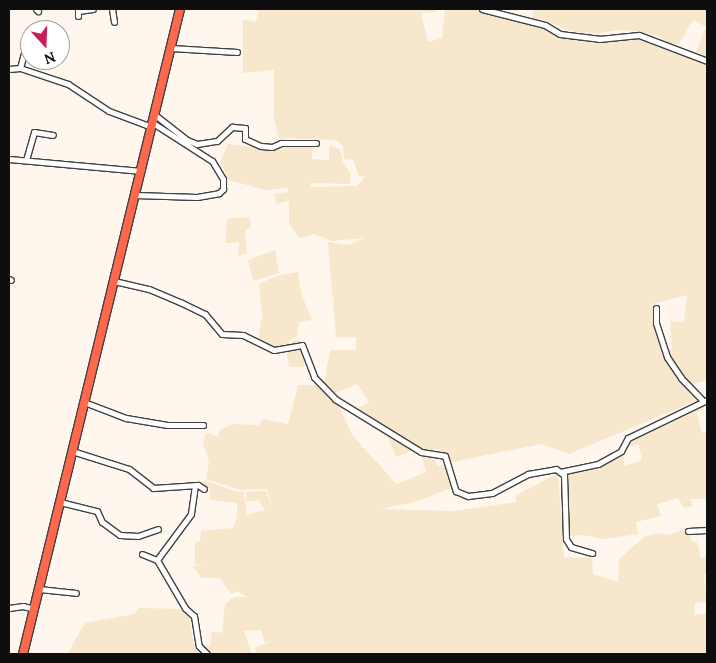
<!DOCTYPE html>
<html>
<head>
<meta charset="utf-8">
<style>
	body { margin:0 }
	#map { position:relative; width:716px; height:663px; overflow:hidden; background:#fff7ee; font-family:Lora,serif }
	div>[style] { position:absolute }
	.farmland>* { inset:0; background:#f7e7cc }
	.roads { filter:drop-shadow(1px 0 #414141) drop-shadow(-1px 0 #414141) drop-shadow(0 1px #414141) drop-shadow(0 -1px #414141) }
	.minor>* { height:5px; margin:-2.5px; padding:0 2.5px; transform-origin:2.5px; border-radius:2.5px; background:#fff }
	.highway>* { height:8px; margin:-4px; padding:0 4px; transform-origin:4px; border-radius:4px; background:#ff684c }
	span { translate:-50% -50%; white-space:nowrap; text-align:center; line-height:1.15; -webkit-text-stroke:5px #fff; paint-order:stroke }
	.frame { position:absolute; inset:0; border:10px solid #0e0e0e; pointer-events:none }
	.north { position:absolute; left:20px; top:20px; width:50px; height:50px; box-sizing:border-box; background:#fff; border:1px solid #9f9f9f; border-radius:50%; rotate:160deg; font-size:14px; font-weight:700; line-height:20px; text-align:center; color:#0e0e0e }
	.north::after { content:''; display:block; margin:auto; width:18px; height:22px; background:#c81b57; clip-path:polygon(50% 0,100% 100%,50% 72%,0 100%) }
</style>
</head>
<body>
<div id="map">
	<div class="farmland">
		<i style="clip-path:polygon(evenodd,259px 9px,438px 9px,437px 12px,421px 13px,428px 42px,442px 38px,445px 9px,473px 9px,496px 13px,559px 33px,593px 37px,597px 42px,600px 36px,622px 33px,707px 63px,707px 380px,693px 384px,703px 398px,569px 454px,541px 444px,448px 463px,439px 450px,418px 449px,396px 457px,386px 433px,354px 410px,369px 402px,357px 384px,333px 394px,324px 383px,330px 350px,356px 350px,356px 337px,336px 337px,328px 242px,348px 245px,365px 238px,332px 241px,314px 234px,299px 238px,289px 224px,289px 201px,276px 204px,274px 194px,288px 192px,288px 188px,265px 190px,229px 180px,220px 162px,228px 144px,267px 149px,276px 143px,312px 142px,312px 159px,329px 160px,329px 146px,333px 146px,340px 149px,343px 162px,351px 174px,350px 184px,311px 183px,311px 187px,357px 186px,365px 177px,359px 176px,353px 160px,344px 159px,343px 146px,336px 140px,278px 138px,274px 117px,274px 70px,243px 73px,243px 19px,256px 22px,259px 9px,687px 295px,684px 322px,670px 321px,672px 348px,664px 354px,652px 304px,687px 295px)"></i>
		<i style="clip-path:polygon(534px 9px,707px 9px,707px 58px,696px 52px,706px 27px,693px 20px,679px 44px,671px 44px,658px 36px,636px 31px,617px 30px,596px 34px,571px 31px,541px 19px,532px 20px)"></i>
		<i style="clip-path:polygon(250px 217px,251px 227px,245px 230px,247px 253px,238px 256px,239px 242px,225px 243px,227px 219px)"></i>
		<i style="clip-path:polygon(275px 250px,279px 273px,253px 281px,248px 260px)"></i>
		<i style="clip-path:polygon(298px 272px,301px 293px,312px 320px,299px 322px,297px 336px,285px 344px,299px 339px,305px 367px,289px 367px,285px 344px,277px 348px,258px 340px,262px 317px,259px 284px,276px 276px)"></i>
		<i style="clip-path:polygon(298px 385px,317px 385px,337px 402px,353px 436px,391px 478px,384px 483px,391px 479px,397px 484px,426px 472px,421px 454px,432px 455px,438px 467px,444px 464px,451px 488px,416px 502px,379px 509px,453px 511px,517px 502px,515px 496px,558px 473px,564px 557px,592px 558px,593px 574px,618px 582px,619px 559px,645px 536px,662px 533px,667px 535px,688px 529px,692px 541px,697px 542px,701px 559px,707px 556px,707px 574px,704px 575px,707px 602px,695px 603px,694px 615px,707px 613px,707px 654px,258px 654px,254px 648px,273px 641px,265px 643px,261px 630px,244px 631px,252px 654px,205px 654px,202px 646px,210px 646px,212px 631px,222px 633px,225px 604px,234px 597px,246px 597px,238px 591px,231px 594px,220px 578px,201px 578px,193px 566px,203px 565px,195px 564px,195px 542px,200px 541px,201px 531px,233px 528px,237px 517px,237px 503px,210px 500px,210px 489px,202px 488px,204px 480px,237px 492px,244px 491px,247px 515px,265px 510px,258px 500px,246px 502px,246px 492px,266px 491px,273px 509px,267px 489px,240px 490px,206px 479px,209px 462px,203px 443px,206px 433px,218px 436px,220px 430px,232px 424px,259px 425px,263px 419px,288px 424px)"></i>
		<i style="clip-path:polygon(evenodd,702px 399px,707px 406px,697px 413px,702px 433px,707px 431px,707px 499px,690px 499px,693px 506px,684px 508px,678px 498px,657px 504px,661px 516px,636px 522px,638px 534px,604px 539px,582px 535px,565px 537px,561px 524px,562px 472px,591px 464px,623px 447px,626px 438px,702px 399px,639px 445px,642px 460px,624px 466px,623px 447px,639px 445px)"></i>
		<i style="clip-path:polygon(139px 608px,181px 609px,189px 615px,194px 646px,199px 654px,67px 654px,85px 623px,134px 614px)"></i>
	</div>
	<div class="roads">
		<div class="minor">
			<i style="left:36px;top:9px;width:3px;rotate:45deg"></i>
			<i style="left:112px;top:9px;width:13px;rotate:81deg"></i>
			<i style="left:482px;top:9px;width:65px;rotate:14.3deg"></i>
			<i style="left:545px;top:25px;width:17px;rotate:31deg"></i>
			<i style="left:560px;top:34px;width:39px;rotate:7deg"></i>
			<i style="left:599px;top:39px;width:40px;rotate:-5.7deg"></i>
			<i style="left:639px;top:35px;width:73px;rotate:20.9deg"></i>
			<i style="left:78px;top:16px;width:5px;rotate:-90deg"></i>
			<i style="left:78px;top:11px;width:15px;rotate:-8deg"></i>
			<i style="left:171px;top:48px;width:66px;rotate:3.5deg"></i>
			<i style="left:20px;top:68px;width:27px;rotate:-75deg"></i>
			<i style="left:9px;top:69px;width:11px;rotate:-5deg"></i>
			<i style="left:20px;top:68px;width:51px;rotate:18.4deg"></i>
			<i style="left:68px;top:84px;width:49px;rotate:33.4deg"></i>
			<i style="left:109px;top:111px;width:46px;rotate:20.4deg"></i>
			<i style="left:155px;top:115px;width:41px;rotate:38deg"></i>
			<i style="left:187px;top:140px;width:11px;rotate:22deg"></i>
			<i style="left:197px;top:144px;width:20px;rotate:-9deg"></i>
			<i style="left:217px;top:141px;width:21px;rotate:-43deg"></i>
			<i style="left:232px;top:127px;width:13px;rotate:4deg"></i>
			<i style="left:245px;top:128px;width:11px;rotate:90deg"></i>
			<i style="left:245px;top:139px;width:17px;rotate:24deg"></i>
			<i style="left:261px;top:146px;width:11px;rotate:5deg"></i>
			<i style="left:272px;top:147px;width:10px;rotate:-24deg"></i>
			<i style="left:281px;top:143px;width:35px"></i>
			<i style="left:9px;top:159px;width:133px;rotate:5.2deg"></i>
			<i style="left:26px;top:160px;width:29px;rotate:-74deg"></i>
			<i style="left:34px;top:132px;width:19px;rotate:9deg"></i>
			<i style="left:135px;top:195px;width:62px;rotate:1.8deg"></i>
			<i style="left:197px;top:197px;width:22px;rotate:-10deg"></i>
			<i style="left:219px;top:193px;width:6px;rotate:-45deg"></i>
			<i style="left:223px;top:189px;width:10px;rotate:-90deg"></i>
			<i style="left:223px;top:179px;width:21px;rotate:-121deg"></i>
			<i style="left:212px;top:161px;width:70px;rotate:-147.2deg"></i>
			<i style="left:9px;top:279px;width:2px;rotate:27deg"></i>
			<i style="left:114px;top:281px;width:36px;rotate:13deg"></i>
			<i style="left:149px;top:289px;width:34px;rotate:23deg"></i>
			<i style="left:180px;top:302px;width:28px;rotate:26deg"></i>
			<i style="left:205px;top:314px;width:26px;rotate:50deg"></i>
			<i style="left:222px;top:334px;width:21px;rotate:3deg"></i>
			<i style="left:243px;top:335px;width:34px;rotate:26deg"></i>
			<i style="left:274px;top:350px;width:28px;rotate:-10deg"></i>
			<i style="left:302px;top:345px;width:34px;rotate:69deg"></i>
			<i style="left:314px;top:377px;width:30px;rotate:46deg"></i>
			<i style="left:335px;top:399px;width:101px;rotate:31.6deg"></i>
			<i style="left:421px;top:452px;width:24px;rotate:9deg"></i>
			<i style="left:445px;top:456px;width:37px;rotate:73deg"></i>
			<i style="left:456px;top:491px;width:13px;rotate:23deg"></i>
			<i style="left:468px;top:496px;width:24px;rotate:-7deg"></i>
			<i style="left:492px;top:493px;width:41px;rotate:-27.8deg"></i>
			<i style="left:528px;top:474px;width:28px;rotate:-10deg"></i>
			<i style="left:556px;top:469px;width:10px;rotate:37deg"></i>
			<i style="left:564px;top:475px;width:64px;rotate:88.2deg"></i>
			<i style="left:566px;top:539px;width:9px;rotate:58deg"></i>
			<i style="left:571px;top:547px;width:22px;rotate:16deg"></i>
			<i style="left:656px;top:308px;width:15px;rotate:90deg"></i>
			<i style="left:656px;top:323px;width:36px;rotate:72deg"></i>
			<i style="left:667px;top:357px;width:25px;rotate:56deg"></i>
			<i style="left:681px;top:378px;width:30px;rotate:46deg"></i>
			<i style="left:84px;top:402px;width:45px;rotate:20.9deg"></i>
			<i style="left:126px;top:418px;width:42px;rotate:9.7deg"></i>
			<i style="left:167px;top:425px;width:36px"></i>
			<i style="left:72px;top:451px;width:60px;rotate:17.5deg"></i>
			<i style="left:129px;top:469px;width:31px;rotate:38deg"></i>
			<i style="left:153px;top:488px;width:45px;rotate:-3.8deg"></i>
			<i style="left:198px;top:485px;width:7px;rotate:34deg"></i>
			<i style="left:560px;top:472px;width:39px;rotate:-12deg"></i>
			<i style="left:598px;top:464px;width:26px;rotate:-29deg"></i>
			<i style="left:621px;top:451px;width:15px;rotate:-62deg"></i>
			<i style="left:628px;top:438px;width:88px;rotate:-25.7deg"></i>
			<i style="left:195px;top:485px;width:29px;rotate:98deg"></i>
			<i style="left:191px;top:514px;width:57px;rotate:126.5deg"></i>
			<i style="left:157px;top:560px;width:56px;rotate:59.7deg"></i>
			<i style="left:185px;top:608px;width:12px;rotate:42deg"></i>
			<i style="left:194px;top:616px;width:30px;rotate:81deg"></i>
			<i style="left:199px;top:646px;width:11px;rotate:45deg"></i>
			<i style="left:60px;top:502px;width:38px;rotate:14deg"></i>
			<i style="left:97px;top:511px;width:12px;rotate:66deg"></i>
			<i style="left:102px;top:522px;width:22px;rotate:36deg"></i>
			<i style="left:120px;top:535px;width:18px;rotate:3deg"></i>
			<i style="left:138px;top:536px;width:21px;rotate:-19deg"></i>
			<i style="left:688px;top:531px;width:19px;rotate:-3deg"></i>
			<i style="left:142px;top:554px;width:16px;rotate:22deg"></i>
			<i style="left:39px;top:589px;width:37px;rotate:6deg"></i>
			<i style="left:9px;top:608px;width:14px;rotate:-8deg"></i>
			<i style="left:23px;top:606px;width:11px;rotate:15deg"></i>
		</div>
		<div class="highway">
			<i style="left:23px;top:654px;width:664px;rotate:-76.32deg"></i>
		</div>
	</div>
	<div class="frame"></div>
	<div class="north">N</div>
</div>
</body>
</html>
